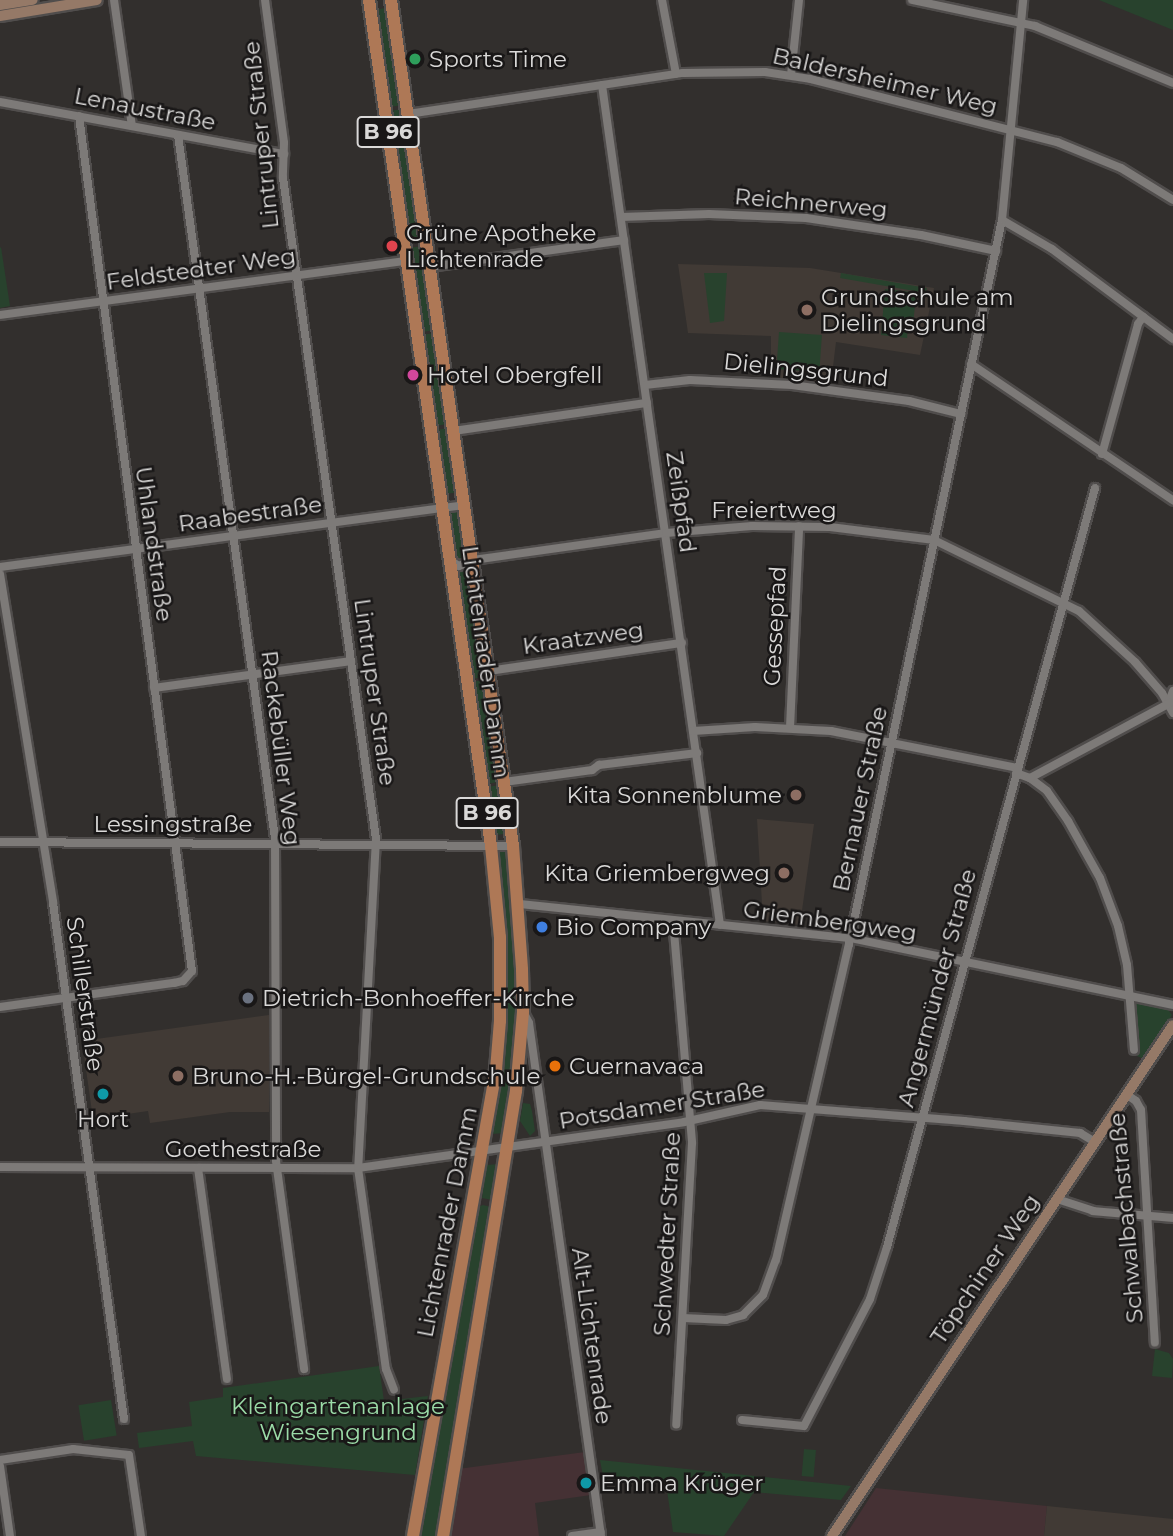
<!DOCTYPE html>
<html>
<head>
<meta charset="utf-8">
<style>
	body { margin:0 }
	#map { position:relative; width:1173px; height:1536px; overflow:hidden; background:#322f2d; font-family:Montserrat,sans-serif }
	div>[style] { position:absolute }
	.commercial>* { inset:0; background:#453134 }
	.built>* { inset:0; background:#413a35 }
	.green>* { inset:0; background:#28422d; transform-origin:0 0 }
	.roads { filter:drop-shadow(2px 0 #504d4c) drop-shadow(-2px 0 #504d4c) drop-shadow(0 2px #504d4c) drop-shadow(0 -2px #504d4c) }
	.street>* { height:8px; margin:-4px; padding:0 4px; transform-origin:4px; border-radius:4px; background:#7d7a78 }
	.secondary>* { height:10px; margin:-5px; padding:0 5px; transform-origin:5px; border-radius:5px; background:#957967 }
	.primary>* { height:12px; margin:-6px; padding:0 6px; transform-origin:6px; border-radius:6px; background:#ae7856 }
	.dots>* { width:19px; height:19px; translate:-50% -50%; box-sizing:border-box; border:4px solid #191717; border-radius:50% }
	span { translate:-50% -50%; white-space:nowrap; text-align:center; line-height:1.15; -webkit-text-stroke:5px #191717; paint-order:stroke }
	.shield-label span { padding:2px 5px; background:#191717; border:2px solid; border-radius:5px; -webkit-text-stroke-width:0 }
	.shield-label { font-size:21px; color:#dad9d8; font-weight:700 }
	.poi-label { font-size:23px; color:#dad9d8 }
	.left { translate:0 -50%; text-align:left }
	.right { translate:-100% -50%; text-align:right }
	.street-label { font-size:23px; color:#dad9d8 }
	.park-label { font-size:23px; color:#9bdba7 }
</style>
</head>
<body>
<div id="map">
	<div class="commercial">
		<i style="clip-path:polygon(585px 1452px,591px 1495px,535px 1503px,539px 1536px,446px 1536px,458px 1469px)"></i>
		<i style="clip-path:polygon(876px 1488px,1047px 1506px,1044px 1536px,845px 1536px)"></i>
	</div>
	<div class="built">
		<i style="clip-path:polygon(678px 264px,810px 268px,934px 288px,920px 355px,836px 342px,831px 383px,771px 377px,771px 336px,688px 333px)"></i>
		<i style="clip-path:polygon(757px 819px,814px 824px,800px 925px,763px 921px)"></i>
		<i style="clip-path:polygon(269px 1015px,269px 1112px,230px 1112px,150px 1123px,148px 1111px,93px 1119px,82px 1041px)"></i>
		<i style="clip-path:polygon(1047px 1506px,1173px 1519px,1173px 1536px,1044px 1536px)"></i>
	</div>
	<div class="green">
		<i style="clip-path:polygon(1099px 0,1173px 0,1173px 30px)"></i>
		<i style="clip-path:polygon(385px 8px,403px 105px,389px 107px,375px 10px)"></i>
		<i style="left:403px;top:109px;width:133px;height:13px;rotate:82deg"></i>
		<i style="left:423px;top:246px;width:85px;height:14px;rotate:82deg"></i>
		<i style="clip-path:polygon(1px 247px,10px 306px,0 308px,0 248px)"></i>
		<i style="clip-path:polygon(704px 273px,727px 273px,724px 321px,710px 323px)"></i>
		<i style="left:841px;top:273px;width:87px;height:5px;rotate:10deg"></i>
		<i style="clip-path:polygon(885px 289px,911px 292px,916px 295px,913px 325px,908px 325px,907px 338px,881px 335px)"></i>
		<i style="left:779px;top:332px;width:43px;height:37px;rotate:4deg"></i>
		<i style="left:435px;top:333px;width:92px;height:13px;rotate:82deg"></i>
		<i style="left:449px;top:428px;width:65px;height:14px;rotate:82deg"></i>
		<i style="clip-path:polygon(450px 512px,460px 512px,485px 677px,471px 679px,448px 514px)"></i>
		<i style="left:485px;top:680px;width:103px;height:13px;rotate:82deg"></i>
		<i style="left:500px;top:785px;width:49px;height:14px;rotate:82deg"></i>
		<i style="clip-path:polygon(507px 851px,517px 931px,517px 1042px,505px 1133px,491px 1134px,498px 1086px,496px 852px)"></i>
		<i style="clip-path:polygon(1135px 1000px,1166px 1007px,1172px 1015px,1144px 1059px,1137px 1056px)"></i>
		<i style="clip-path:polygon(523px 1103px,530px 1104px,532px 1111px,535px 1131px,530px 1136px,520px 1121px)"></i>
		<i style="clip-path:polygon(500px 1164px,492px 1200px,482px 1198px,486px 1165px)"></i>
		<i style="clip-path:polygon(483px 1205px,491px 1207px,438px 1536px,417px 1536px,451px 1336px,478px 1207px)"></i>
		<i style="clip-path:polygon(1155px 1349px,1169px 1353px,1173px 1359px,1172px 1378px,1152px 1376px)"></i>
		<i style="clip-path:polygon(379px 1366px,384px 1401px,428px 1396px,415px 1475px,196px 1456px,193px 1441px,139px 1448px,137px 1433px,192px 1426px,189px 1402px,223px 1397px,223px 1388px)"></i>
		<i style="left:111px;top:1400px;width:36px;height:33px;rotate:81deg"></i>
		<i style="left:804px;top:1449px;width:12px;height:27px;rotate:5deg"></i>
		<i style="clip-path:polygon(600px 1460px,851px 1486px,841px 1500px,754px 1492px,724px 1536px,673px 1532px,666px 1483px,603px 1476px)"></i>
	</div>
	<div class="roads">
		<div class="street">
			<i style="left:114px;top:0;width:127px;rotate:81.9deg"></i>
			<i style="left:265px;top:0;width:144px;rotate:82.4deg"></i>
			<i style="left:284px;top:143px;width:35px;rotate:92deg"></i>
			<i style="left:283px;top:178px;width:668px;rotate:81.99deg"></i>
			<i style="left:376px;top:839px;width:329px;rotate:93.1deg"></i>
			<i style="left:358px;top:1168px;width:203px;rotate:82.1deg"></i>
			<i style="left:386px;top:1369px;width:22px;rotate:69deg"></i>
			<i style="left:662px;top:0;width:75px;rotate:79.3deg"></i>
			<i style="left:912px;top:0;width:126px;rotate:11.9deg"></i>
			<i style="left:1035px;top:26px;width:149px;rotate:22.4deg"></i>
			<i style="left:791px;top:75px;width:75px;rotate:-83.9deg"></i>
			<i style="left:602px;top:85px;width:848px;rotate:82deg"></i>
			<i style="left:0;top:102px;width:289px;rotate:10.4deg"></i>
			<i style="left:408px;top:114px;width:278px;rotate:-8.5deg"></i>
			<i style="left:683px;top:73px;width:82px;rotate:-0.7deg"></i>
			<i style="left:765px;top:72px;width:47px;rotate:8.7deg"></i>
			<i style="left:811px;top:79px;width:254px;rotate:14.4deg"></i>
			<i style="left:1057px;top:142px;width:69px;rotate:22.1deg"></i>
			<i style="left:1121px;top:168px;width:61px;rotate:31.6deg"></i>
			<i style="left:178px;top:135px;width:711px;rotate:82.15deg"></i>
			<i style="left:275px;top:839px;width:322px;rotate:89.8deg"></i>
			<i style="left:276px;top:1161px;width:210px;rotate:82.3deg"></i>
			<i style="left:621px;top:217px;width:88px;rotate:-2deg"></i>
			<i style="left:709px;top:214px;width:97px;rotate:2.4deg"></i>
			<i style="left:806px;top:218px;width:116px;rotate:8.4deg"></i>
			<i style="left:921px;top:235px;width:77px;rotate:12deg"></i>
			<i style="left:1002px;top:220px;width:58px;rotate:30.1deg"></i>
			<i style="left:1052px;top:249px;width:151px;rotate:36.6deg"></i>
			<i style="left:430px;top:267px;width:196px;rotate:-7.9deg"></i>
			<i style="left:0;top:315px;width:411px;rotate:-7.6deg"></i>
			<i style="left:971px;top:364px;width:244px;rotate:34deg"></i>
			<i style="left:645px;top:385px;width:45px;rotate:-6.3deg"></i>
			<i style="left:690px;top:380px;width:102px;rotate:2.8deg"></i>
			<i style="left:792px;top:385px;width:118px;rotate:7.8deg"></i>
			<i style="left:909px;top:401px;width:54px;rotate:14deg"></i>
			<i style="left:454px;top:431px;width:195px;rotate:-8.3deg"></i>
			<i style="left:1102px;top:454px;width:135px;rotate:-74.5deg"></i>
			<i style="left:1138px;top:324px;width:9px;rotate:-54deg"></i>
			<i style="left:451px;top:561px;width:9px;rotate:32deg"></i>
			<i style="left:459px;top:566px;width:15px;rotate:-23deg"></i>
			<i style="left:473px;top:560px;width:195px;rotate:-8deg"></i>
			<i style="left:666px;top:533px;width:86px;rotate:-4.7deg"></i>
			<i style="left:752px;top:526px;width:78px;rotate:0.7deg"></i>
			<i style="left:830px;top:527px;width:105px;rotate:7.1deg"></i>
			<i style="left:934px;top:540px;width:161px;rotate:26.1deg"></i>
			<i style="left:1079px;top:611px;width:76px;rotate:42.3deg"></i>
			<i style="left:1135px;top:662px;width:41px;rotate:48.9deg"></i>
			<i style="left:1162px;top:693px;width:23px;rotate:61deg"></i>
			<i style="left:0;top:567px;width:468px;rotate:-7.6deg"></i>
			<i style="left:0;top:574px;width:333px;rotate:80.8deg"></i>
			<i style="left:53px;top:903px;width:521px;rotate:82.17deg"></i>
			<i style="left:489px;top:671px;width:195px;rotate:-8.3deg"></i>
			<i style="left:154px;top:688px;width:199px;rotate:-7.8deg"></i>
			<i style="left:1168px;top:704px;width:14px;rotate:-69deg"></i>
			<i style="left:790px;top:728px;width:202px;rotate:-87.4deg"></i>
			<i style="left:693px;top:731px;width:62px;rotate:-3.7deg"></i>
			<i style="left:755px;top:727px;width:76px;rotate:3deg"></i>
			<i style="left:831px;top:731px;width:191px;rotate:11.2deg"></i>
			<i style="left:1016px;top:773px;width:15px;rotate:20deg"></i>
			<i style="left:1030px;top:778px;width:21px;rotate:37deg"></i>
			<i style="left:1047px;top:791px;width:37px;rotate:55deg"></i>
			<i style="left:1068px;top:821px;width:65px;rotate:60.7deg"></i>
			<i style="left:1100px;top:878px;width:51px;rotate:69.4deg"></i>
			<i style="left:1118px;top:926px;width:40px;rotate:77deg"></i>
			<i style="left:1127px;top:965px;width:85px;rotate:85.3deg"></i>
			<i style="left:1030px;top:778px;width:159px;rotate:-28.2deg"></i>
			<i style="left:504px;top:782px;width:89px;rotate:-7.8deg"></i>
			<i style="left:592px;top:770px;width:9px;rotate:-36deg"></i>
			<i style="left:599px;top:765px;width:99px;rotate:-7deg"></i>
			<i style="left:0;top:842px;width:513px;rotate:0.45deg"></i>
			<i style="left:519px;top:904px;width:333px;rotate:5.9deg"></i>
			<i style="left:850px;top:938px;width:330px;rotate:11.7deg"></i>
			<i style="left:673px;top:920px;width:224px;rotate:85.1deg"></i>
			<i style="left:692px;top:1143px;width:282px;rotate:93.2deg"></i>
			<i style="left:0;top:1007px;width:176px;rotate:-7.9deg"></i>
			<i style="left:174px;top:983px;width:9px;rotate:-13deg"></i>
			<i style="left:183px;top:981px;width:13px;rotate:-48deg"></i>
			<i style="left:192px;top:971px;width:862px;rotate:-97.53deg"></i>
			<i style="left:524px;top:1013px;width:11px;rotate:63deg"></i>
			<i style="left:529px;top:1023px;width:518px;rotate:82.01deg"></i>
			<i style="left:1126px;top:1094px;width:12px;rotate:35deg"></i>
			<i style="left:1136px;top:1101px;width:10px;rotate:61deg"></i>
			<i style="left:1141px;top:1110px;width:233px;rotate:86.6deg"></i>
			<i style="left:0;top:1167px;width:358px;rotate:0.2deg"></i>
			<i style="left:358px;top:1168px;width:329px;rotate:-8deg"></i>
			<i style="left:684px;top:1122px;width:78px;rotate:-12.6deg"></i>
			<i style="left:760px;top:1105px;width:205px;rotate:4.5deg"></i>
			<i style="left:964px;top:1121px;width:117px;rotate:5.9deg"></i>
			<i style="left:1080px;top:1133px;width:17px;rotate:31deg"></i>
			<i style="left:198px;top:1168px;width:213px;rotate:82.2deg"></i>
			<i style="left:1057px;top:1199px;width:38px;rotate:18deg"></i>
			<i style="left:1093px;top:1211px;width:80px;rotate:5deg"></i>
			<i style="left:683px;top:1318px;width:43px;rotate:2.7deg"></i>
			<i style="left:726px;top:1320px;width:18px;rotate:-16deg"></i>
			<i style="left:743px;top:1315px;width:28px;rotate:-45deg"></i>
			<i style="left:763px;top:1295px;width:37px;rotate:-70deg"></i>
			<i style="left:776px;top:1260px;width:324px;rotate:-77deg"></i>
			<i style="left:849px;top:944px;width:740px;rotate:-78.07deg"></i>
			<i style="left:1002px;top:220px;width:221px;rotate:-84.5deg"></i>
			<i style="left:742px;top:1420px;width:62px;rotate:5.5deg"></i>
			<i style="left:804px;top:1426px;width:143px;rotate:-62.5deg"></i>
			<i style="left:870px;top:1299px;width:55px;rotate:-71.9deg"></i>
			<i style="left:887px;top:1247px;width:787px;rotate:-74.67deg"></i>
			<i style="left:0;top:1460px;width:74px;rotate:-8.6deg"></i>
			<i style="left:73px;top:1449px;width:56px;rotate:6.1deg"></i>
			<i style="left:129px;top:1455px;width:82px;rotate:81.6deg"></i>
			<i style="left:0;top:1466px;width:71px;rotate:81.9deg"></i>
			<i style="left:572px;top:1536px;width:29px;rotate:-8deg"></i>
		</div>
		<div class="secondary">
			<i style="left:0;top:5px;width:33px;rotate:-9deg"></i>
			<i style="left:0;top:16px;width:98px;rotate:-9.4deg"></i>
			<i style="left:832px;top:1536px;width:614px;rotate:-56.28deg"></i>
		</div>
		<div class="primary">
			<i style="left:369px;top:0;width:855px;rotate:81.79deg"></i>
			<i style="left:491px;top:846px;width:91px;rotate:84.4deg"></i>
			<i style="left:500px;top:937px;width:84px;rotate:90deg"></i>
			<i style="left:500px;top:1021px;width:49px;rotate:94.7deg"></i>
			<i style="left:496px;top:1070px;width:473px;rotate:100.1deg"></i>
			<i style="left:391px;top:0;width:855px;rotate:81.79deg"></i>
			<i style="left:513px;top:846px;width:124px;rotate:85.8deg"></i>
			<i style="left:522px;top:970px;width:42px;rotate:88.6deg"></i>
			<i style="left:523px;top:1012px;width:79px;rotate:95.1deg"></i>
			<i style="left:516px;top:1091px;width:451px;rotate:99.3deg"></i>
		</div>
	</div>
	<div class="dots">
		<i style="left:415px;top:59px;background:#2e9e5b"></i>
		<i style="left:392px;top:246px;background:#e0444e"></i>
		<i style="left:807px;top:310px;background:#8d6e63"></i>
		<i style="left:413px;top:375px;background:#d1479c"></i>
		<i style="left:796px;top:795px;background:#8d6e63"></i>
		<i style="left:784px;top:873px;background:#8d6e63"></i>
		<i style="left:542px;top:927px;background:#3f7fe0"></i>
		<i style="left:248px;top:998px;background:#6b7280"></i>
		<i style="left:555px;top:1066px;background:#e8710a"></i>
		<i style="left:178px;top:1076px;background:#8d6e63"></i>
		<i style="left:103px;top:1094px;background:#0f9aa8"></i>
		<i style="left:586px;top:1483px;background:#0f9aa8"></i>
	</div>
	<div class="shield-label">
		<span style="left:388px;top:132px">B 96</span>
		<span style="left:487px;top:813px">B 96</span>
	</div>
	<div class="poi-label">
		<span class="left" style="left:429px;top:59px">Sports Time</span>
		<span class="left" style="left:406px;top:246px">Grüne Apotheke<br>Lichtenrade</span>
		<span class="left" style="left:821px;top:310px">Grundschule am<br>Dielingsgrund</span>
		<span class="left" style="left:427px;top:375px">Hotel Obergfell</span>
		<span class="right" style="left:782px;top:795px">Kita Sonnenblume</span>
		<span class="right" style="left:770px;top:873px">Kita Griembergweg</span>
		<span class="left" style="left:556px;top:927px">Bio Company</span>
		<span class="left" style="left:262px;top:998px">Dietrich-Bonhoeffer-Kirche</span>
		<span class="left" style="left:569px;top:1066px">Cuernavaca</span>
		<span class="left" style="left:192px;top:1076px">Bruno-H.-Bürgel-Grundschule</span>
		<span style="left:103px;top:1119px">Hort</span>
		<span class="left" style="left:600px;top:1483px">Emma Krüger</span>
	</div>
	<div class="street-label">
		<span style="left:885px;top:81px;rotate:13deg">Baldersheimer Weg</span>
		<span style="left:145px;top:109px;rotate:11deg">Lenaustraße</span>
		<span style="left:261px;top:135px;rotate:-96deg">Lintruper Straße</span>
		<span style="left:811px;top:203px;rotate:5deg">Reichnerweg</span>
		<span style="left:201px;top:269px;rotate:-8deg">Feldstedter Weg</span>
		<span style="left:806px;top:370px;rotate:6deg">Dielingsgrund</span>
		<span style="left:681px;top:502px;rotate:82deg">Zeißpfad</span>
		<span style="left:774px;top:510px">Freiertweg</span>
		<span style="left:250px;top:514px;rotate:-8deg">Raabestraße</span>
		<span style="left:154px;top:544px;rotate:82deg">Uhlandstraße</span>
		<span style="left:775px;top:626px;rotate:-87deg">Gessepfad</span>
		<span style="left:583px;top:638px;rotate:-8deg">Kraatzweg</span>
		<span style="left:486px;top:662px;rotate:82deg">Lichtenrader Damm</span>
		<span style="left:375px;top:692px;rotate:82deg">Lintruper Straße</span>
		<span style="left:281px;top:748px;rotate:83deg">Rackebüller Weg</span>
		<span style="left:860px;top:799px;rotate:-78deg">Bernauer Straße</span>
		<span style="left:173px;top:824px">Lessingstraße</span>
		<span style="left:830px;top:921px;rotate:8deg">Griembergweg</span>
		<span style="left:937px;top:988px;rotate:-75deg">Angermünder Straße</span>
		<span style="left:85px;top:994px;rotate:82deg">Schillerstraße</span>
		<span style="left:662px;top:1105px;rotate:-9deg">Potsdamer Straße</span>
		<span style="left:243px;top:1149px">Goethestraße</span>
		<span style="left:1126px;top:1218px;rotate:-95deg">Schwalbachstraße</span>
		<span style="left:447px;top:1222px;rotate:-79deg">Lichtenrader Damm</span>
		<span style="left:667px;top:1234px;rotate:-87deg">Schwedter Straße</span>
		<span style="left:985px;top:1269px;rotate:-56deg">Töpchiner Weg</span>
		<span style="left:592px;top:1336px;rotate:82deg">Alt-Lichtenrade</span>
	</div>
	<div class="park-label">
		<span style="left:338px;top:1419px">Kleingartenanlage<br>Wiesengrund</span>
	</div>
</div>
</body>
</html>
